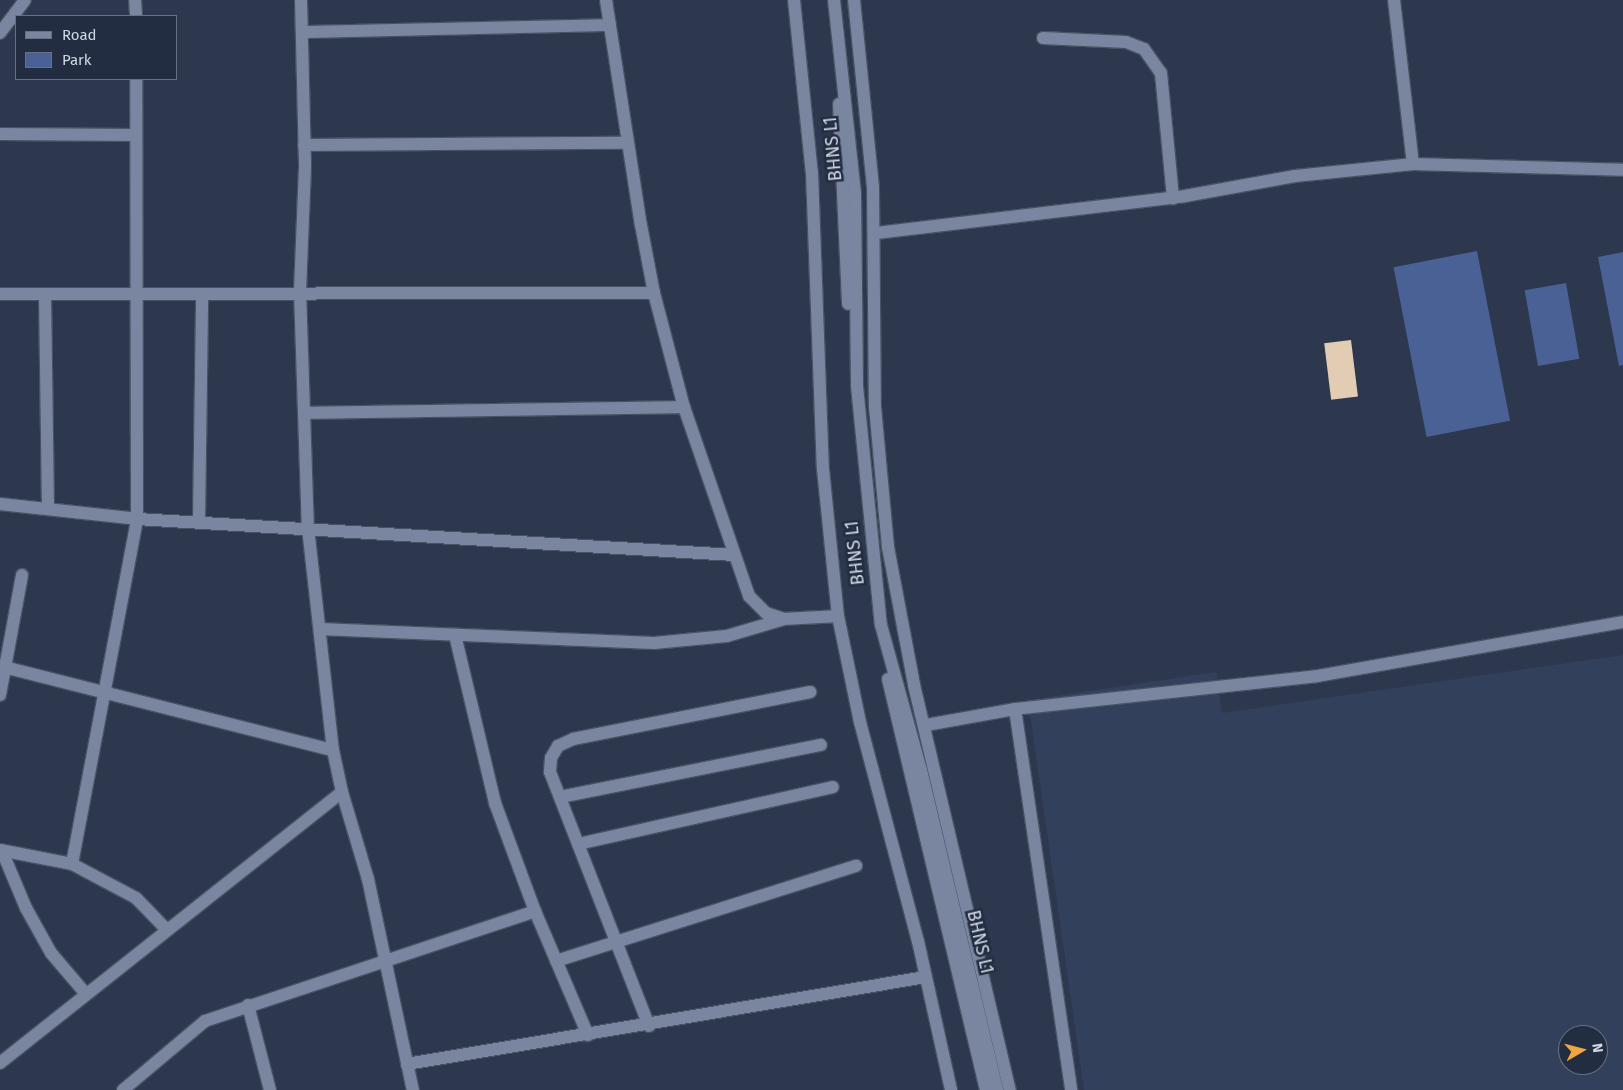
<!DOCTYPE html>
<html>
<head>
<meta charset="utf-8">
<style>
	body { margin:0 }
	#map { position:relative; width:1623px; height:1090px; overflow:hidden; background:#2d374d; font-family:"Fira Sans",sans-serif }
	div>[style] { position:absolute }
	.built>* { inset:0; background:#33405c }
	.green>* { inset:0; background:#496195; transform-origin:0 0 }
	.building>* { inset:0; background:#e2ccb4; transform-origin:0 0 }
	.roads { filter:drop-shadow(1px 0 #495264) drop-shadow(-1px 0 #495264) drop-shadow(0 1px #495264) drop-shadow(0 -1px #495264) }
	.minor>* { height:12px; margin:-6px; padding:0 6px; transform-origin:6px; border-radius:6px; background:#7a869f }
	span { translate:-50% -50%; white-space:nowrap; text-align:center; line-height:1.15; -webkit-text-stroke:5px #232d42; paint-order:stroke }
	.street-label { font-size:18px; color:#d0d7e5 }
	.legend { position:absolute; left:15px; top:15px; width:162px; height:65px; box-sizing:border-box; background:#232d42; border:1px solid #687183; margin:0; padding:6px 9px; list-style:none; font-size:15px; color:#d0d7e5 }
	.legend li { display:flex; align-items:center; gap:10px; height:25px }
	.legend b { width:25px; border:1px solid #687183 }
	.north { position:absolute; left:1558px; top:1025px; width:50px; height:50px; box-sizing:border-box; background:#232d42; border:1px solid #687183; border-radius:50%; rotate:82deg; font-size:14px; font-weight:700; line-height:20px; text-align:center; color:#d0d7e5 }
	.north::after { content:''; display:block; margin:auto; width:18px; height:22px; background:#f0a63f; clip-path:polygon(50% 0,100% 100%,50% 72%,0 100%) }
</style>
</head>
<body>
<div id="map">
	<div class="built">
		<i style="clip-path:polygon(evenodd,1623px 655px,1623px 1090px,1084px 1090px,1028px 700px,1216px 672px,1222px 713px,1623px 655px,1568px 1035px,1598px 1035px,1598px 1065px,1568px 1065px,1568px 1035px)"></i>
	</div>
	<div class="green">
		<i style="left:1477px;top:251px;width:173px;height:85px;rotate:79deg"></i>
		<i style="clip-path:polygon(1623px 252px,1623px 365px,1619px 366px,1598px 257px)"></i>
		<i style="left:1566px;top:283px;width:77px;height:42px;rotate:80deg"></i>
	</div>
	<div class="building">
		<i style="left:1351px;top:340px;width:57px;height:27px;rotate:83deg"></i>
	</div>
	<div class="roads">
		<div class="minor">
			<i style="left:135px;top:0;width:16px;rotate:86deg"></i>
			<i style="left:301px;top:0;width:167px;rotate:88.6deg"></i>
			<i style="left:305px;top:167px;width:124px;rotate:92.3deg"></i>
			<i style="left:300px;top:291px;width:237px;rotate:88.1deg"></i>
			<i style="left:308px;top:528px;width:223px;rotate:83.6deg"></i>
			<i style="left:333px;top:750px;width:43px;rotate:77.9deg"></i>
			<i style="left:342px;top:792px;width:91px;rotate:73.4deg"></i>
			<i style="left:368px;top:879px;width:216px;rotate:78deg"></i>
			<i style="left:606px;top:0;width:228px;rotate:81.2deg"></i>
			<i style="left:641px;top:225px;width:69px;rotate:79.2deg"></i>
			<i style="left:654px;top:293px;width:118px;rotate:75.3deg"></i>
			<i style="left:684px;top:407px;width:200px;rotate:71deg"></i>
			<i style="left:749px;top:596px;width:24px;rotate:45deg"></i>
			<i style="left:766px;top:613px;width:19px;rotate:18deg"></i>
			<i style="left:784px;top:619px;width:54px;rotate:-3.2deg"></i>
			<i style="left:794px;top:0;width:174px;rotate:84.1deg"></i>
			<i style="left:812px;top:173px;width:296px;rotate:87.9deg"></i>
			<i style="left:823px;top:469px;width:148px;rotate:84.2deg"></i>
			<i style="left:838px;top:616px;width:108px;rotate:78.3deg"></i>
			<i style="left:860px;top:722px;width:227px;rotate:75.2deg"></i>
			<i style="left:918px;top:941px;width:153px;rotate:77.5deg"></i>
			<i style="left:834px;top:0;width:194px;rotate:83.8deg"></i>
			<i style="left:855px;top:193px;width:193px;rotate:89.4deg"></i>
			<i style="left:857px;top:386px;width:240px;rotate:84.3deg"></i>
			<i style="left:881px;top:625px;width:150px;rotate:74.6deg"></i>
			<i style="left:921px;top:770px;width:329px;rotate:76.6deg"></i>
			<i style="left:854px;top:0;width:189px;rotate:84.2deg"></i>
			<i style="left:873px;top:188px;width:219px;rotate:89.5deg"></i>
			<i style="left:875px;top:407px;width:141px;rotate:84.7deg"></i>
			<i style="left:888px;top:547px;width:140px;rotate:79.3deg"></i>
			<i style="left:914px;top:685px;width:416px;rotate:76.7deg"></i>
			<i style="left:1394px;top:0;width:165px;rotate:83.4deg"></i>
			<i style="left:302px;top:32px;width:308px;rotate:-1.3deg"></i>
			<i style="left:0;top:33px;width:41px;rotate:-52.9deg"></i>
			<i style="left:1043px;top:38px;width:83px;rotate:2.8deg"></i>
			<i style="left:1126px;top:42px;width:19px;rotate:21deg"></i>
			<i style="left:1144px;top:49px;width:29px;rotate:55deg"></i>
			<i style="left:1161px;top:73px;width:126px;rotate:84.5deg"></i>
			<i style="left:839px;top:104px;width:200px;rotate:87.4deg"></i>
			<i style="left:0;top:134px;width:136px;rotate:0.4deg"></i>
			<i style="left:304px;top:145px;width:324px;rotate:-0.4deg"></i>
			<i style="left:876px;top:233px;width:311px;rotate:-6.8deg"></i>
			<i style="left:1185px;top:196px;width:112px;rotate:-10.3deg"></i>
			<i style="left:1295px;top:176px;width:119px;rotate:-5.8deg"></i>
			<i style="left:1413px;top:164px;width:210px;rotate:1.6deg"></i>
			<i style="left:0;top:294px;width:654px;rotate:-0.09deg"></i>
			<i style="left:45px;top:294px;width:215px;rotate:89.2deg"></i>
			<i style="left:304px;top:413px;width:380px;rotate:-0.9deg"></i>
			<i style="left:0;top:504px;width:138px;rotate:6.2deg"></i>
			<i style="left:137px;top:519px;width:598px;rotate:3.45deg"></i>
			<i style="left:199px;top:521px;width:226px;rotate:-89.2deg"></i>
			<i style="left:320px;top:629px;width:334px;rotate:2.4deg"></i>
			<i style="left:654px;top:643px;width:73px;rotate:-5.5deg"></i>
			<i style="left:727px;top:636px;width:59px;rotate:-16.6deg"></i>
			<i style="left:455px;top:635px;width:173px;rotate:76.6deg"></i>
			<i style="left:495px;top:803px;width:115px;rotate:69.7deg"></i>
			<i style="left:535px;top:911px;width:135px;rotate:66.9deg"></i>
			<i style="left:0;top:666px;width:343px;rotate:14.2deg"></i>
			<i style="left:888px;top:679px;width:423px;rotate:76.6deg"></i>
			<i style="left:0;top:695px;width:122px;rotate:-79.6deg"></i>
			<i style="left:1015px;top:709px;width:385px;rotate:81.6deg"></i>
			<i style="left:926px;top:725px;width:90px;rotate:-10.2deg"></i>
			<i style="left:1015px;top:709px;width:304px;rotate:-6.2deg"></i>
			<i style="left:1317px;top:676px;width:311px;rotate:-10deg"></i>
			<i style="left:560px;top:797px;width:266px;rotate:-11.3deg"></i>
			<i style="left:578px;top:844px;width:261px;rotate:-12.6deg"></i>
			<i style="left:0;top:850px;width:73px;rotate:11deg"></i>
			<i style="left:72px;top:864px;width:72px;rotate:28deg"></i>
			<i style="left:136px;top:898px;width:43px;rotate:45.9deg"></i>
			<i style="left:2px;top:851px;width:62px;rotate:67.2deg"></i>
			<i style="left:26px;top:908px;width:51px;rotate:60.9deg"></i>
			<i style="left:51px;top:953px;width:54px;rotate:49.5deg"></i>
			<i style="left:72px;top:864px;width:351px;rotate:-79.3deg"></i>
			<i style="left:137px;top:519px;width:440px;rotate:-90.1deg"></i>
			<i style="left:556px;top:961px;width:315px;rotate:-17.6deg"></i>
			<i style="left:248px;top:1005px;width:88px;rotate:75.5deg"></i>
			<i style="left:649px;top:1026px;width:273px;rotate:-111.3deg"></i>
			<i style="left:550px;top:772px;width:14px;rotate:-86deg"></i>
			<i style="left:551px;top:758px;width:14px;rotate:-60deg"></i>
			<i style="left:558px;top:746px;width:17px;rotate:-25deg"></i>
			<i style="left:573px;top:739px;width:242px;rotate:-11.2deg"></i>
			<i style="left:0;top:1063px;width:436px;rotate:-38.4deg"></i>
			<i style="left:407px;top:1064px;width:526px;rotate:-9.52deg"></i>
			<i style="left:123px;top:1090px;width:107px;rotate:-40.1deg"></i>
			<i style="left:205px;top:1021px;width:348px;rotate:-18.4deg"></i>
		</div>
	</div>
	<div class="street-label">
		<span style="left:833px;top:149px;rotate:-95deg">BHNS L1</span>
		<span style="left:855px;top:553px;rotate:-96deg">BHNS L1</span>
		<span style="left:980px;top:942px;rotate:77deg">BHNS L1</span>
	</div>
	<ul class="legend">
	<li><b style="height:6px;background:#7a869f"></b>Road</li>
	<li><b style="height:14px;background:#496195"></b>Park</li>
	</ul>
	<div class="north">N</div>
</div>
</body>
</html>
